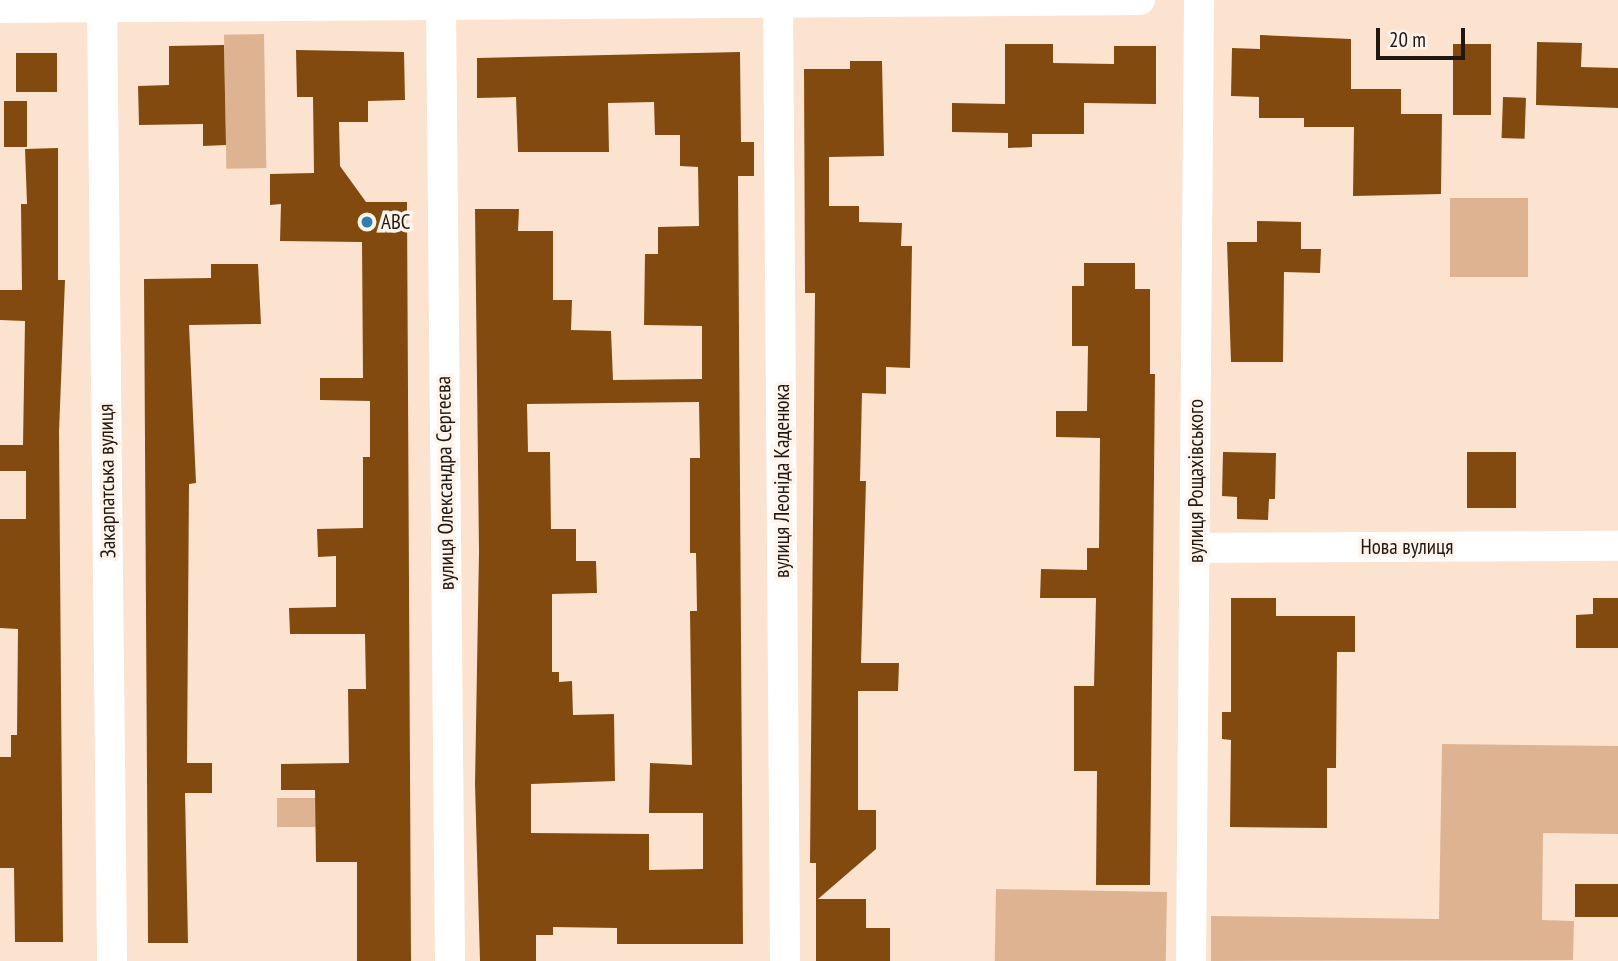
<!DOCTYPE html>
<html>
<head>
<meta charset="utf-8">
<style>
	body { margin:0 }
	#map { position:relative; width:1618px; height:961px; overflow:hidden; background:#fce3d0; font-family:"PT Sans Narrow",sans-serif }
	div>[style] { position:absolute }
	.green>* { inset:0; background:#deb391; transform-origin:0 0 }
	.building>* { inset:0; background:#834a0f; transform-origin:0 0 }
	.street>* { height:30px; margin:-15px; padding:0 15px; transform-origin:15px; border-radius:15px; background:#fff }
	.dots>* { width:19px; height:19px; translate:-50% -50%; box-sizing:border-box; border:4px solid #fef4ec; border-radius:50% }
	span { translate:-50% -50%; white-space:nowrap; text-align:center; line-height:1.15; -webkit-text-stroke:7px #fef4ec; paint-order:stroke }
	.poi-label { font-size:21px; color:#1f1710 }
	.left { translate:0 -50%; text-align:left }
	.street-label { font-size:21px; color:#1f1710 }
	.scale { position:absolute; left:1376px; top:28px; width:89px; height:32px; box-sizing:border-box; border:4px solid #1f1710; border-top:0; padding-left:9px; font-size:21px; line-height:24px; white-space:nowrap; color:#1f1710; -webkit-text-stroke:5px #fef4ec; paint-order:stroke }
</style>
</head>
<body>
<div id="map">
	<div class="green">
		<i style="left:264px;top:34px;width:134px;height:40px;rotate:89deg"></i>
		<i style="left:1450px;top:198px;width:78px;height:79px"></i>
		<i style="clip-path:polygon(1442px 744px,1618px 746px,1618px 834px,1543px 833px,1542px 920px,1574px 921px,1573px 960px,1211px 961px,1211px 916px,1439px 919px)"></i>
		<i style="left:277px;top:798px;width:64px;height:29px"></i>
		<i style="left:996px;top:889px;width:171px;height:72px;rotate:1deg"></i>
	</div>
	<div class="building">
		<i style="clip-path:polygon(1260px 35px,1351px 39px,1351px 89px,1401px 89px,1401px 114px,1442px 114px,1441px 194px,1353px 196px,1354px 127px,1304px 127px,1304px 118px,1259px 118px,1259px 97px,1231px 96px,1232px 48px,1260px 49px)"></i>
		<i style="clip-path:polygon(1537px 42px,1582px 43px,1581px 67px,1618px 68px,1618px 108px,1536px 105px)"></i>
		<i style="clip-path:polygon(1005px 44px,1053px 44px,1053px 63px,1114px 64px,1114px 46px,1156px 46px,1156px 104px,1084px 103px,1084px 134px,1032px 134px,1032px 147px,1008px 148px,1008px 133px,952px 132px,952px 103px,1005px 104px)"></i>
		<i style="left:1453px;top:44px;width:38px;height:71px"></i>
		<i style="clip-path:polygon(224px 45px,226px 145px,203px 146px,203px 124px,139px 125px,138px 86px,169px 85px,169px 46px)"></i>
		<i style="clip-path:polygon(296px 50px,404px 52px,405px 100px,368px 101px,368px 122px,339px 122px,340px 166px,366px 202px,407px 202px,411px 961px,357px 961px,357px 862px,316px 862px,315px 790px,281px 790px,281px 764px,349px 763px,348px 689px,366px 689px,365px 634px,290px 634px,289px 608px,336px 607px,336px 556px,318px 557px,317px 529px,363px 528px,363px 457px,370px 457px,370px 401px,320px 400px,320px 378px,363px 378px,362px 242px,280px 241px,281px 204px,270px 205px,270px 174px,314px 173px,313px 97px,297px 97px)"></i>
		<i style="clip-path:polygon(evenodd,740px 52px,741px 142px,754px 142px,754px 176px,738px 176px,743px 944px,617px 944px,617px 928px,553px 927px,553px 935px,536px 935px,536px 961px,480px 961px,475px 784px,479px 552px,475px 209px,519px 209px,518px 231px,553px 231px,553px 300px,572px 300px,571px 330px,611px 331px,613px 380px,702px 379px,702px 326px,644px 325px,645px 254px,658px 254px,658px 227px,699px 226px,698px 167px,680px 166px,680px 135px,655px 135px,654px 102px,608px 103px,609px 152px,518px 152px,516px 97px,477px 98px,477px 58px,740px 52px,699px 402px,700px 458px,690px 458px,690px 553px,696px 553px,697px 611px,690px 611px,692px 765px,650px 763px,649px 813px,703px 813px,703px 869px,649px 870px,649px 834px,531px 833px,531px 784px,615px 781px,614px 714px,573px 715px,572px 681px,559px 682px,559px 672px,552px 672px,552px 594px,597px 593px,596px 561px,576px 561px,576px 529px,551px 529px,550px 452px,528px 452px,527px 404px,699px 402px)"></i>
		<i style="left:16px;top:53px;width:41px;height:39px"></i>
		<i style="clip-path:polygon(850px 61px,882px 61px,884px 156px,829px 157px,829px 206px,859px 206px,859px 222px,902px 223px,901px 246px,912px 246px,910px 368px,886px 367px,886px 394px,862px 393px,860px 481px,866px 481px,861px 663px,899px 663px,898px 691px,858px 691px,858px 810px,876px 810px,876px 849px,818px 899px,866px 899px,866px 928px,890px 928px,890px 961px,816px 961px,816px 863px,810px 863px,815px 293px,805px 293px,804px 69px,850px 69px)"></i>
		<i style="left:1503px;top:97px;width:23px;height:41px;rotate:2deg"></i>
		<i style="left:4px;top:101px;width:23px;height:46px"></i>
		<i style="clip-path:polygon(58px 148px,58px 280px,65px 280px,59px 432px,63px 942px,15px 942px,14px 868px,0 868px,0 757px,11px 757px,11px 735px,17px 735px,18px 629px,0 628px,0 519px,26px 519px,26px 471px,0 471px,0 445px,23px 445px,25px 321px,0 320px,0 290px,22px 290px,21px 204px,27px 204px,25px 149px)"></i>
		<i style="clip-path:polygon(1257px 221px,1301px 222px,1301px 249px,1321px 249px,1320px 273px,1284px 272px,1283px 362px,1231px 362px,1227px 242px,1257px 242px)"></i>
		<i style="clip-path:polygon(1084px 263px,1135px 263px,1135px 289px,1150px 289px,1150px 374px,1155px 374px,1150px 885px,1096px 885px,1097px 771px,1074px 771px,1074px 686px,1094px 686px,1096px 598px,1040px 598px,1041px 569px,1087px 570px,1087px 548px,1099px 548px,1100px 438px,1056px 437px,1056px 411px,1087px 411px,1088px 346px,1072px 346px,1072px 286px,1084px 286px)"></i>
		<i style="clip-path:polygon(211px 264px,258px 264px,261px 324px,189px 325px,196px 483px,189px 484px,187px 763px,212px 763px,212px 793px,185px 793px,188px 943px,148px 943px,144px 279px,211px 278px)"></i>
		<i style="clip-path:polygon(1223px 452px,1276px 453px,1275px 499px,1269px 499px,1268px 520px,1237px 519px,1237px 497px,1222px 496px)"></i>
		<i style="left:1467px;top:452px;width:49px;height:56px"></i>
		<i style="clip-path:polygon(1231px 598px,1276px 598px,1276px 616px,1355px 616px,1355px 652px,1337px 652px,1336px 768px,1327px 768px,1327px 828px,1230px 827px,1231px 740px,1222px 739px,1222px 712px,1231px 712px)"></i>
		<i style="clip-path:polygon(1593px 598px,1618px 598px,1618px 648px,1576px 648px,1576px 615px,1593px 614px)"></i>
		<i style="left:1575px;top:884px;width:43px;height:33px"></i>
	</div>
	<div class="street">
		<i style="left:102px;top:0;width:961px;rotate:89.4deg"></i>
		<i style="left:778px;top:0;width:961px;rotate:89.58deg"></i>
		<i style="left:441px;top:6px;width:955px;rotate:89.46deg"></i>
		<i style="left:0;top:8px;width:1140px;rotate:-0.4deg"></i>
		<i style="left:1196px;top:548px;width:422px;rotate:-0.3deg"></i>
		<i style="left:1191px;top:961px;width:961px;rotate:-89.52deg"></i>
	</div>
	<div class="dots">
		<i style="left:367px;top:222px;background:#2f7fb0"></i>
	</div>
	<div class="poi-label">
		<span class="left" style="left:381px;top:222px">ABC</span>
	</div>
	<div class="street-label">
		<span style="left:107px;top:481px;rotate:-91deg">Закарпатська вулиця</span>
		<span style="left:782px;top:481px;rotate:-90deg">вулиця Леоніда Каденюка</span>
		<span style="left:1196px;top:481px;rotate:-90deg">вулиця Рощахівського</span>
		<span style="left:445px;top:483px;rotate:-91deg">вулиця Олександра Сергеєва</span>
		<span style="left:1407px;top:547px">Нова вулиця</span>
	</div>
	<div class="scale">20 m</div>
</div>
</body>
</html>
